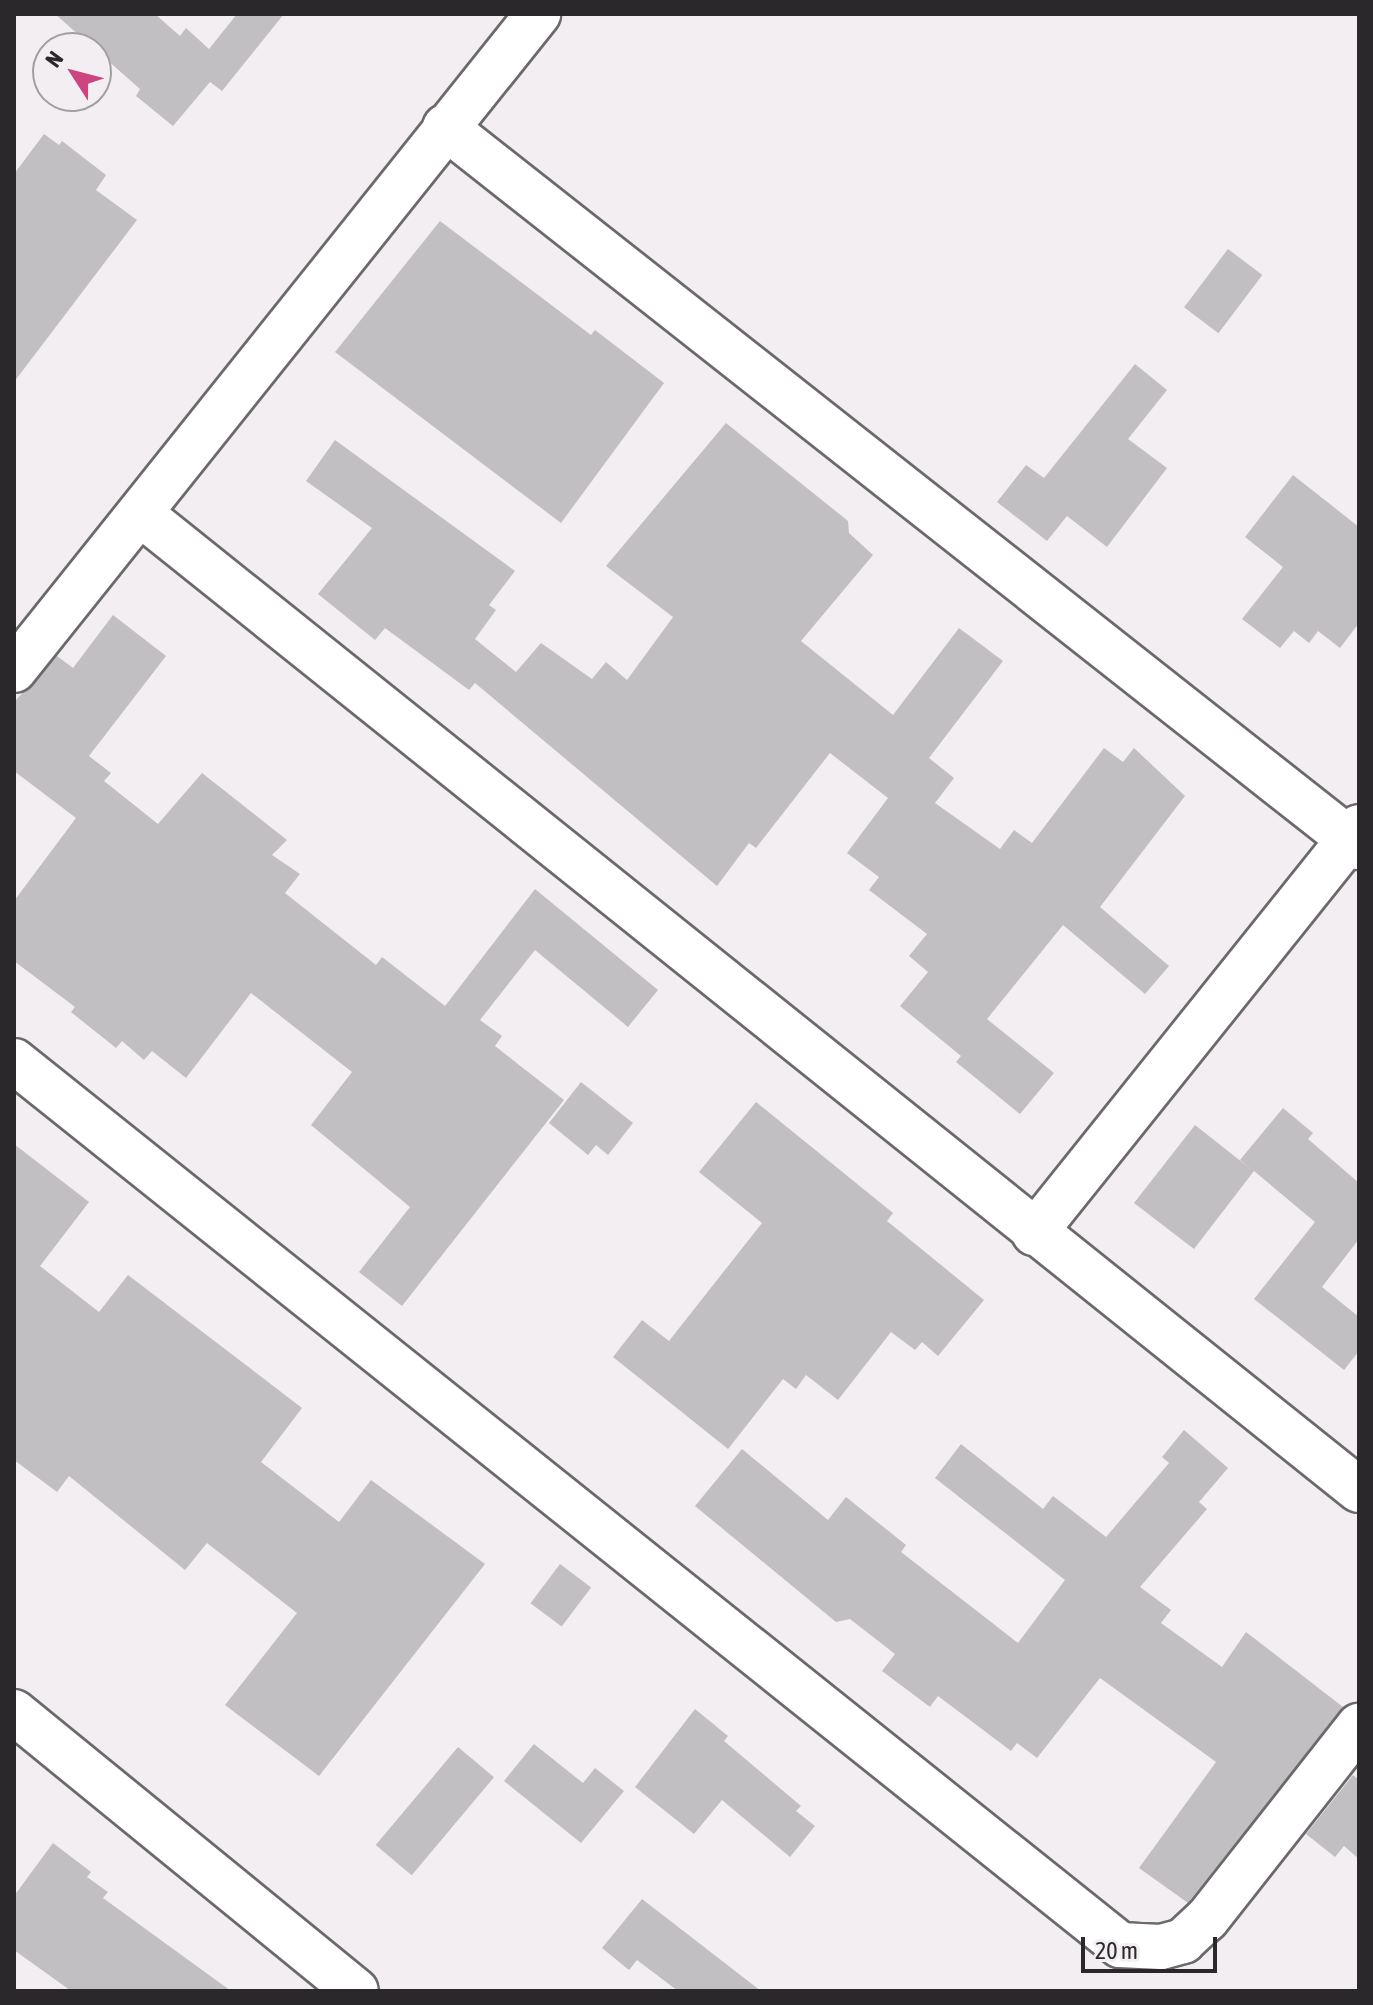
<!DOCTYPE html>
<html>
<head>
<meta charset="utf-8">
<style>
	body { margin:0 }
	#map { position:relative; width:1373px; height:2005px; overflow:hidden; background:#f2eef1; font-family:"Asap Condensed",sans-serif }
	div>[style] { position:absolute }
	.building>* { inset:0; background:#c2bfc2; transform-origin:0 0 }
	.roads { filter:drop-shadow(2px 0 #6c696c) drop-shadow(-2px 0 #6c696c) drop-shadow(0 2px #6c696c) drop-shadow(0 -2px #6c696c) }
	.street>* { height:44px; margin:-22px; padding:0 22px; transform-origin:22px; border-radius:22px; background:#fff }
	span { translate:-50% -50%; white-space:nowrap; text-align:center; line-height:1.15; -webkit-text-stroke:8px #f2eef1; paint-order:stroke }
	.frame { position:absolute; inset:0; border:16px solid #2a282a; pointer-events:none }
	.north { position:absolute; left:32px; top:32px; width:80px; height:80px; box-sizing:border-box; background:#f2eef1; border:2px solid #a29fa1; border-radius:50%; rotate:306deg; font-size:22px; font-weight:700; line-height:32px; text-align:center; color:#2a282a }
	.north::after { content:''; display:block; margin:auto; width:28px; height:36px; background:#cd4480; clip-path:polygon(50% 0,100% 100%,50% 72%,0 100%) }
	.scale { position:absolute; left:1081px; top:1937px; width:136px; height:36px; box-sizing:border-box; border:4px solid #2a282a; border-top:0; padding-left:10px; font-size:24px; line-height:28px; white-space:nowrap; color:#2a282a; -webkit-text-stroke:6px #f2eef1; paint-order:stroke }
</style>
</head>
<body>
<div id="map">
	<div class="building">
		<i style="clip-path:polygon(55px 14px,155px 14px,180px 36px,186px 28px,209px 49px,237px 14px,284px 14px,222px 91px,210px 82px,173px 126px,136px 96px,140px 89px)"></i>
		<i style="clip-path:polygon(44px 134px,59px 145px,62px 141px,106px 175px,96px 190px,137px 220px,14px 382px,14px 174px)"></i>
		<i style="clip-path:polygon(440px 221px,591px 335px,595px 330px,664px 383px,561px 523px,335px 352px)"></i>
		<i style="left:1228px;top:249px;width:43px;height:73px;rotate:37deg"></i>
		<i style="clip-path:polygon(1135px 364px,1167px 390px,1128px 439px,1167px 468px,1107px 547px,1067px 516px,1047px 541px,997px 502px,1026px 465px,1044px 478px)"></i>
		<i style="clip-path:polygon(726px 423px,848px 521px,849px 533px,873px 555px,801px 641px,893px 715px,959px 628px,1003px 661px,929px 758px,954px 778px,935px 803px,1000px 849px,1014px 830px,1032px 843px,1104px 748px,1123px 762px,1134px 748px,1185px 796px,1100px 907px,1169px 966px,1145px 994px,1063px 925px,987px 1019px,1054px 1073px,1020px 1114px,956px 1062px,961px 1056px,900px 1006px,928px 972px,909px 956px,927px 934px,869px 890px,879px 877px,847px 853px,888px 798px,830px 753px,756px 848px,749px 843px,717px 886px,475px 683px,469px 690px,385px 628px,375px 640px,318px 594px,372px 528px,306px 481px,335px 440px,515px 571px,489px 605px,496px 610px,475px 639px,516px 672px,541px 643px,592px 679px,606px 662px,627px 680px,673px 617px,606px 566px)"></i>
		<i style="clip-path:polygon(1293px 475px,1359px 527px,1359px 623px,1340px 648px,1318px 631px,1309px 643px,1294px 631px,1280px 648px,1242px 619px,1283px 567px,1245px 537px)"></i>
		<i style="clip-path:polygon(113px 615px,166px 656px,89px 756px,111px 773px,104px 781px,158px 824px,202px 773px,287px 840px,272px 855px,300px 874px,285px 893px,376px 965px,382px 957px,445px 1006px,535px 889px,658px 990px,628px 1027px,535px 950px,480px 1020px,502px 1036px,495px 1046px,564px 1100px,402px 1306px,359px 1272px,410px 1207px,311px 1125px,352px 1072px,251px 993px,186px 1078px,152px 1051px,144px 1060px,122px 1041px,116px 1048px,71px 1012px,75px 1007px,14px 961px,14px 901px,76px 818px,14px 771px,14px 702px,57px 656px,73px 668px)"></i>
		<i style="clip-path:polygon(581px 1082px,633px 1123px,608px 1155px,596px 1145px,588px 1155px,549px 1123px)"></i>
		<i style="clip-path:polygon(756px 1102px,893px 1213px,887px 1221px,984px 1300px,938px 1356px,922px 1342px,915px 1350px,891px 1332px,838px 1400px,806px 1375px,796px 1389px,783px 1379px,728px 1449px,613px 1357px,642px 1320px,669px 1341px,762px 1223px,699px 1172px)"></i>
		<i style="clip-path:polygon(1283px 1108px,1313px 1133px,1308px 1139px,1359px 1183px,1359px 1239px,1322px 1287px,1359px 1317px,1359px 1351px,1344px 1370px,1254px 1299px,1315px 1222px,1254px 1171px,1194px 1249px,1134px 1203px,1195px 1125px,1252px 1170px,1240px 1160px)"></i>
		<i style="clip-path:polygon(14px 1144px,89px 1202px,40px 1266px,99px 1312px,128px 1275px,302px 1408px,261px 1462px,339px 1522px,371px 1480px,485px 1564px,319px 1776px,225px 1705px,297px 1613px,207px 1543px,185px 1570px,69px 1476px,57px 1492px,14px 1460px)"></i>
		<i style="clip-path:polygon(1184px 1430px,1228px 1468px,1199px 1502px,1207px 1509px,1140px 1587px,1171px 1610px,1161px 1623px,1222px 1667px,1246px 1632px,1343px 1707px,1188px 1903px,1139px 1868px,1216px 1762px,1100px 1678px,1037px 1758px,1017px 1743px,1011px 1751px,938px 1696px,930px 1707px,882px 1671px,895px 1654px,850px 1619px,836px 1622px,695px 1506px,742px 1449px,828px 1520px,846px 1497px,906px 1545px,901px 1552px,1018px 1643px,1065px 1580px,935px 1478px,961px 1444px,1043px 1509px,1053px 1496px,1106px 1537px,1169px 1463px,1162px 1457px)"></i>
		<i style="left:560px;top:1564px;width:39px;height:49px;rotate:37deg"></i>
		<i style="clip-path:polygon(695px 1709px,728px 1736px,724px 1741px,801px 1806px,796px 1811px,815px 1826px,790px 1857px,722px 1800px,694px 1834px,635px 1787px)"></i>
		<i style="clip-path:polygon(534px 1744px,583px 1783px,595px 1768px,624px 1791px,581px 1843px,504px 1781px)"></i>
		<i style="left:458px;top:1747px;width:47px;height:128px;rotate:40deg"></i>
		<i style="clip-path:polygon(1353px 1775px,1359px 1780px,1359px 1859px,1344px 1846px,1335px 1857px,1306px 1834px)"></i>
		<i style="clip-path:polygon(53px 1843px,91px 1872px,87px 1877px,108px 1892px,103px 1898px,231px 1991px,71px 1991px,14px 1950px,14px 1896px)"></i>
		<i style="clip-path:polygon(642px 1899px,761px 1991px,678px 1991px,637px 1960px,629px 1970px,602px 1948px)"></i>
	</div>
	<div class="roads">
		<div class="street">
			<i style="left:445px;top:127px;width:1164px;rotate:38.23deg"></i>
			<i style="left:142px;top:515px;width:1559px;rotate:38.7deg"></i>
			<i style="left:14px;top:670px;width:840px;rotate:-51.38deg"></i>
			<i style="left:14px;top:1061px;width:1416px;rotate:38.63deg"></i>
			<i style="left:1120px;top:1945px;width:41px;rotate:2.8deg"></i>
			<i style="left:1161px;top:1947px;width:23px;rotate:-15deg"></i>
			<i style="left:1183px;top:1941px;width:33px;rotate:-43deg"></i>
			<i style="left:1207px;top:1919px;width:246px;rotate:-51.8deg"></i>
			<i style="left:1034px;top:1233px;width:520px;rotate:-51.32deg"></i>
			<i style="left:14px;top:1712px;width:441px;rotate:39.2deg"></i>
		</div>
	</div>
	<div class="frame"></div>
	<div class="north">N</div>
	<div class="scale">20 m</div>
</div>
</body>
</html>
